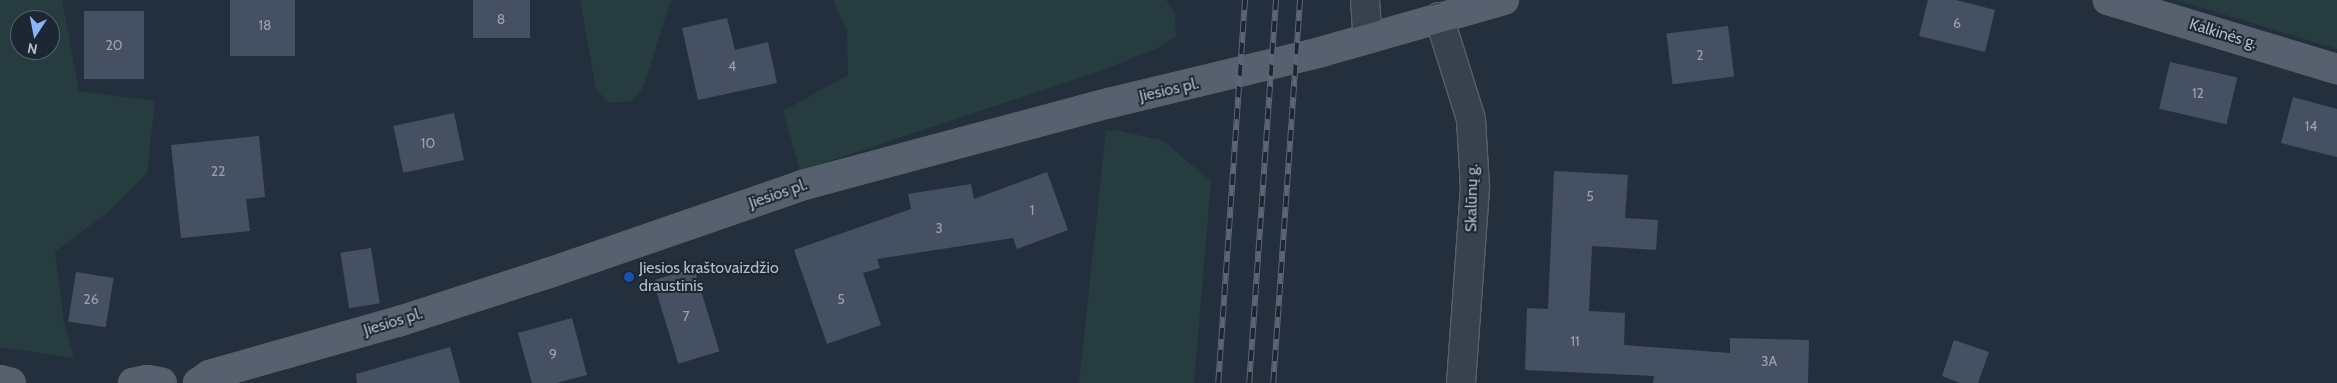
<!DOCTYPE html>
<html>
<head>
<meta charset="utf-8">
<style>
	body { margin:0 }
	#map { position:relative; width:2337px; height:383px; overflow:hidden; background:#242f3e; font-family:Cabin,sans-serif }
	div>[style] { position:absolute }
	.green>* { inset:0; background:#263c3f }
	.building>* { inset:0; background:#455162; transform-origin:0 0 }
	.roads { filter:drop-shadow(1px 0 #565f6c) drop-shadow(-1px 0 #565f6c) drop-shadow(0 1px #565f6c) drop-shadow(0 -1px #565f6c) }
	.minor>* { height:28px; margin:-14px; padding:0 14px; transform-origin:14px; border-radius:14px; background:#38414e }
	.primary>* { height:28px; margin:-14px; padding:0 14px; transform-origin:14px; border-radius:14px; background:#56606e }
	.rail>* { height:5.5px; margin-top:-2.75px; transform-origin:0; background:repeating-linear-gradient(90deg,#1d2633 0 11px,#5a6575 0 22px); box-sizing:border-box; border-block:1px solid #5a6575 }
	.dots>* { width:14px; height:14px; translate:-50% -50%; box-sizing:border-box; border:2px solid #1d2633; border-radius:50% }
	span { translate:-50% -50%; white-space:nowrap; text-align:center; line-height:1.15; -webkit-text-stroke:4px #1d2633; paint-order:stroke }
	.number-label { font-size:14px; color:#98a1af }
	.number-label span { -webkit-text-stroke-width:0 }
	.street-label { font-size:16px; color:#b4bcc9 }
	.poi-label { font-size:16px; color:#b4bcc9 }
	.left { translate:0 -50%; text-align:left }
	.north { position:absolute; left:10px; top:10px; width:50px; height:50px; box-sizing:border-box; background:#1d2633; border:1px solid #59626f; border-radius:50%; rotate:191deg; font-size:14px; font-weight:700; line-height:20px; text-align:center; color:#b4bcc9 }
	.north::after { content:''; display:block; margin:auto; width:18px; height:22px; background:#8ab4f8; clip-path:polygon(50% 0,100% 100%,50% 72%,0 100%) }
</style>
</head>
<body>
<div id="map">
	<div class="green">
		<i style="clip-path:polygon(evenodd,0 0,62px 0,79px 91px,155px 101px,147px 173px,110px 210px,55px 252px,64px 322px,74px 358px,0 347px,0 0,20px 20px,50px 20px,50px 50px,20px 50px,20px 20px)"></i>
		<i style="clip-path:polygon(580px 0,671px 0,643px 88px,631px 101px,609px 103px,596px 89px)"></i>
		<i style="clip-path:polygon(833px 0,1166px 0,1175px 13px,1176px 36px,1158px 48px,1097px 72px,800px 171px,783px 111px,848px 75px,847px 31px)"></i>
		<i style="clip-path:polygon(2176px 0,2337px 0,2337px 49px)"></i>
		<i style="clip-path:polygon(1118px 130px,1163px 141px,1211px 181px,1194px 383px,1079px 383px,1106px 131px)"></i>
	</div>
	<div class="building">
		<i style="left:230px;top:0;width:65px;height:56px"></i>
		<i style="left:473px;top:0;width:57px;height:38px"></i>
		<i style="clip-path:polygon(1928px 0,1956px 0,1995px 10px,1985px 52px,1919px 36px)"></i>
		<i style="left:84px;top:11px;width:60px;height:68px"></i>
		<i style="clip-path:polygon(727px 18px,735px 50px,768px 42px,777px 83px,698px 100px,682px 28px)"></i>
		<i style="left:1728px;top:26px;width:51px;height:62px;rotate:83deg"></i>
		<i style="left:2170px;top:62px;width:69px;height:48px;rotate:13deg"></i>
		<i style="clip-path:polygon(2293px 97px,2337px 109px,2337px 157px,2281px 143px)"></i>
		<i style="left:454px;top:113px;width:48px;height:62px;rotate:78deg"></i>
		<i style="clip-path:polygon(259px 136px,265px 197px,246px 199px,250px 231px,181px 238px,171px 145px)"></i>
		<i style="clip-path:polygon(1554px 171px,1628px 175px,1625px 218px,1658px 220px,1656px 250px,1592px 246px,1589px 311px,1625px 313px,1624px 345px,1730px 353px,1730px 338px,1809px 340px,1808px 383px,1653px 383px,1654px 376px,1525px 370px,1527px 308px,1548px 309px)"></i>
		<i style="clip-path:polygon(1047px 172px,1068px 230px,1017px 249px,1013px 238px,877px 259px,880px 268px,863px 273px,881px 325px,827px 344px,794px 250px,911px 209px,908px 194px,971px 184px,974px 199px)"></i>
		<i style="left:371px;top:248px;width:56px;height:31px;rotate:81deg"></i>
		<i style="left:694px;top:268px;width:87px;height:43px;rotate:73deg"></i>
		<i style="left:76px;top:272px;width:38px;height:50px;rotate:9deg"></i>
		<i style="clip-path:polygon(572px 318px,587px 375px,556px 383px,532px 383px,518px 333px)"></i>
		<i style="clip-path:polygon(1954px 340px,1989px 352px,1978px 383px,1960px 383px,1942px 376px)"></i>
		<i style="clip-path:polygon(450px 347px,460px 383px,357px 383px,356px 374px)"></i>
	</div>
	<div class="roads">
		<div class="minor">
			<i style="left:1365px;top:0;width:39px;rotate:86deg"></i>
			<i style="left:1439px;top:17px;width:107px;rotate:72.6deg"></i>
			<i style="left:1471px;top:119px;width:69px;rotate:86.7deg"></i>
			<i style="left:1475px;top:188px;width:196px;rotate:94.1deg"></i>
		</div>
		<div class="primary">
			<i style="left:2108px;top:0;width:239px;rotate:16.8deg"></i>
			<i style="left:0;top:380px;width:11px;rotate:15deg"></i>
			<i style="left:133px;top:383px;width:14px;rotate:-12deg"></i>
			<i style="left:147px;top:380px;width:15px;rotate:11deg"></i>
			<i style="left:198px;top:383px;width:14px;rotate:-34deg"></i>
			<i style="left:210px;top:375px;width:198px;rotate:-15.9deg"></i>
			<i style="left:400px;top:321px;width:157px;rotate:-17.9deg"></i>
			<i style="left:549px;top:273px;width:269px;rotate:-19.1deg"></i>
			<i style="left:803px;top:185px;width:317px;rotate:-15deg"></i>
			<i style="left:1109px;top:103px;width:218px;rotate:-13.5deg"></i>
			<i style="left:1321px;top:52px;width:190px;rotate:-15.9deg"></i>
		</div>
	</div>
	<div class="rail">
		<i style="left:1218px;top:383px;width:384px;rotate:-86deg"></i>
		<i style="left:1249px;top:383px;width:384px;rotate:-86deg"></i>
		<i style="left:1273px;top:383px;width:384px;rotate:-86deg"></i>
	</div>
	<div class="dots">
		<i style="left:629px;top:277px;background:#1a4fb4"></i>
	</div>
	<div class="number-label">
		<span style="left:501px;top:19px">8</span>
		<span style="left:1957px;top:23px">6</span>
		<span style="left:265px;top:25px">18</span>
		<span style="left:114px;top:45px">20</span>
		<span style="left:1700px;top:55px">2</span>
		<span style="left:732px;top:66px">4</span>
		<span style="left:2198px;top:93px">12</span>
		<span style="left:2311px;top:126px">14</span>
		<span style="left:428px;top:143px">10</span>
		<span style="left:218px;top:171px">22</span>
		<span style="left:1590px;top:196px">5</span>
		<span style="left:1032px;top:210px">1</span>
		<span style="left:939px;top:228px">3</span>
		<span style="left:91px;top:299px">26</span>
		<span style="left:841px;top:299px">5</span>
		<span style="left:686px;top:316px">7</span>
		<span style="left:1575px;top:341px">11</span>
		<span style="left:553px;top:354px">9</span>
		<span style="left:1769px;top:361px">3A</span>
	</div>
	<div class="street-label">
		<span style="left:2223px;top:34px;rotate:17deg">Kalkinės g.</span>
		<span style="left:1169px;top:90px;rotate:-13deg">Jiesios pl.</span>
		<span style="left:778px;top:194px;rotate:-19deg">Jiesios pl.</span>
		<span style="left:1472px;top:198px;rotate:-89deg">Skalūnų g.</span>
		<span style="left:393px;top:322px;rotate:-17deg">Jiesios pl.</span>
	</div>
	<div class="poi-label">
		<span class="left" style="left:639px;top:277px">Jiesios kraštovaizdžio<br>draustinis</span>
	</div>
	<div class="north">N</div>
</div>
</body>
</html>
